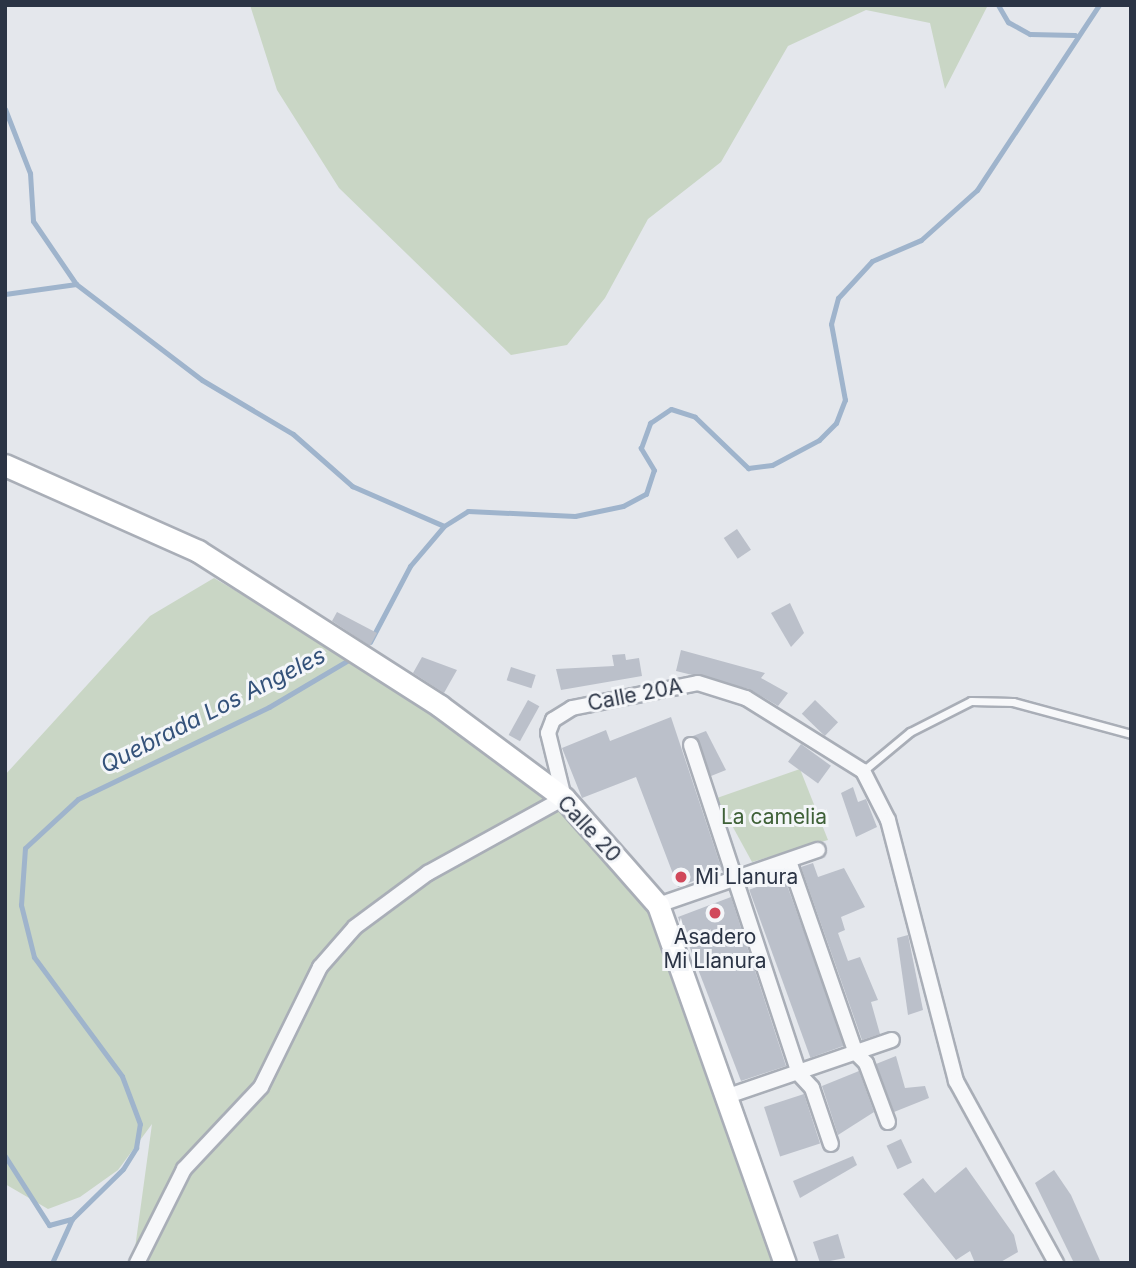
<!DOCTYPE html>
<html>
<head>
<meta charset="utf-8">
<style>
	body { margin:0 }
	#map { position:relative; width:1136px; height:1268px; overflow:hidden; background:#e4e7ec; font-family:Inter,sans-serif }
	div>[style] { position:absolute }
	.green>* { inset:0; background:#c9d6c5 }
	.stream>* { height:5px; margin:-2.5px; padding:0 2.5px; transform-origin:2.5px; border-radius:2.5px; background:#9fb4cc }
	.building>* { inset:0; background:#bbc0ca; transform-origin:0 0 }
	.roads { filter:drop-shadow(2px 0 #a9aeb7) drop-shadow(-2px 0 #a9aeb7) drop-shadow(0 2px #a9aeb7) drop-shadow(0 -2px #a9aeb7) }
	.lane>* { height:7px; margin:-3.5px; padding:0 3.5px; transform-origin:3.5px; border-radius:3.5px; background:#f7f8fa }
	.street>* { height:14px; margin:-7px; padding:0 7px; transform-origin:7px; border-radius:7px; background:#f7f8fa }
	.secondary>* { height:21px; margin:-10.5px; padding:0 10.5px; transform-origin:10.5px; border-radius:10.5px; background:#fff }
	.dots>* { width:19px; height:19px; translate:-50% -50%; box-sizing:border-box; border:4px solid #f4f6f9; border-radius:50% }
	span { translate:-50% -50%; white-space:nowrap; text-align:center; line-height:1.15; -webkit-text-stroke:6px #f4f6f9; paint-order:stroke }
	.street-label { font-size:21px; color:#2b3445 }
	.park-label { font-size:21px; color:#3f6138 }
	.poi-label { font-size:21px; color:#2b3445 }
	.left { translate:0 -50%; text-align:left }
	.water-label { font-size:23px; color:#34527a; font-style:italic }
	.frame { position:absolute; inset:0; border:7px solid #2b3445; pointer-events:none }
</style>
</head>
<body>
<div id="map">
	<div class="green">
		<i style="clip-path:polygon(250px 5px,988px 5px,945px 89px,930px 23px,866px 10px,788px 46px,721px 162px,648px 219px,605px 298px,567px 345px,511px 355px,339px 188px,277px 90px)"></i>
		<i style="clip-path:polygon(214px 578px,422px 700px,546px 794px,670px 935px,785px 1263px,133px 1263px,152px 1124px,118px 1170px,80px 1197px,48px 1209px,5px 1184px,5px 775px,150px 616px)"></i>
		<i style="clip-path:polygon(800px 769px,828px 840px,752px 862px,717px 798px)"></i>
	</div>
	<div class="stream">
		<i style="left:998px;top:5px;width:20px;rotate:60deg"></i>
		<i style="left:1008px;top:22px;width:25px;rotate:29deg"></i>
		<i style="left:1030px;top:34px;width:45px;rotate:1.3deg"></i>
		<i style="left:5px;top:109px;width:69px;rotate:68.7deg"></i>
		<i style="left:30px;top:173px;width:48px;rotate:86.4deg"></i>
		<i style="left:33px;top:221px;width:76px;rotate:55.7deg"></i>
		<i style="left:76px;top:284px;width:158px;rotate:37.3deg"></i>
		<i style="left:202px;top:380px;width:106px;rotate:30.7deg"></i>
		<i style="left:293px;top:434px;width:79px;rotate:41.4deg"></i>
		<i style="left:352px;top:486px;width:100px;rotate:23.5deg"></i>
		<i style="left:5px;top:294px;width:72px;rotate:-8deg"></i>
		<i style="left:370px;top:642px;width:86px;rotate:-62.2deg"></i>
		<i style="left:410px;top:566px;width:52px;rotate:-49.6deg"></i>
		<i style="left:444px;top:526px;width:28px;rotate:-32deg"></i>
		<i style="left:468px;top:511px;width:107px;rotate:2.7deg"></i>
		<i style="left:575px;top:516px;width:49px;rotate:-11.8deg"></i>
		<i style="left:623px;top:506px;width:26px;rotate:-28deg"></i>
		<i style="left:646px;top:494px;width:25px;rotate:-72deg"></i>
		<i style="left:654px;top:470px;width:26px;rotate:-121deg"></i>
		<i style="left:641px;top:448px;width:27px;rotate:-70deg"></i>
		<i style="left:650px;top:423px;width:25px;rotate:-34deg"></i>
		<i style="left:671px;top:409px;width:25px;rotate:18deg"></i>
		<i style="left:695px;top:417px;width:74px;rotate:43.9deg"></i>
		<i style="left:748px;top:468px;width:24px;rotate:-7deg"></i>
		<i style="left:772px;top:465px;width:53px;rotate:-28deg"></i>
		<i style="left:819px;top:440px;width:24px;rotate:-45deg"></i>
		<i style="left:836px;top:423px;width:25px;rotate:-69deg"></i>
		<i style="left:845px;top:400px;width:77px;rotate:-100.4deg"></i>
		<i style="left:831px;top:324px;width:27px;rotate:-75deg"></i>
		<i style="left:838px;top:298px;width:50px;rotate:-47.4deg"></i>
		<i style="left:872px;top:261px;width:53px;rotate:-23.2deg"></i>
		<i style="left:921px;top:240px;width:75px;rotate:-41.8deg"></i>
		<i style="left:977px;top:190px;width:222px;rotate:-56.6deg"></i>
		<i style="left:5px;top:1156px;width:82px;rotate:57.5deg"></i>
		<i style="left:49px;top:1225px;width:24px;rotate:-15deg"></i>
		<i style="left:72px;top:1219px;width:71px;rotate:-44.4deg"></i>
		<i style="left:123px;top:1169px;width:25px;rotate:-58deg"></i>
		<i style="left:136px;top:1148px;width:24px;rotate:-81deg"></i>
		<i style="left:140px;top:1124px;width:51px;rotate:-110.6deg"></i>
		<i style="left:122px;top:1076px;width:148px;rotate:-126.5deg"></i>
		<i style="left:34px;top:957px;width:54px;rotate:-104deg"></i>
		<i style="left:21px;top:905px;width:57px;rotate:-86deg"></i>
		<i style="left:25px;top:848px;width:72px;rotate:-42.8deg"></i>
		<i style="left:78px;top:799px;width:212px;rotate:-25.7deg"></i>
		<i style="left:269px;top:707px;width:96px;rotate:-30.6deg"></i>
		<i style="left:52px;top:1263px;width:48px;rotate:-65.6deg"></i>
	</div>
	<div class="building">
		<i style="left:737px;top:529px;width:25px;height:16px;rotate:56deg"></i>
		<i style="clip-path:polygon(790px 603px,804px 633px,791px 647px,771px 613px)"></i>
		<i style="clip-path:polygon(337px 612px,377px 633px,370px 646px,332px 621px)"></i>
		<i style="clip-path:polygon(681px 650px,765px 673px,761px 678px,788px 693px,778px 706px,749px 689px,676px 671px)"></i>
		<i style="clip-path:polygon(625px 654px,626px 660px,639px 658px,642px 676px,561px 690px,556px 669px,614px 666px,612px 655px)"></i>
		<i style="clip-path:polygon(422px 657px,457px 670px,444px 693px,413px 673px)"></i>
		<i style="left:511px;top:667px;width:26px;height:14px;rotate:18deg"></i>
		<i style="left:528px;top:700px;width:13px;height:40px;rotate:29deg"></i>
		<i style="left:815px;top:700px;width:32px;height:19px;rotate:44deg"></i>
		<i style="clip-path:polygon(671px 717px,722px 870px,678px 887px,636px 777px,582px 798px,562px 748px,606px 730px,610px 741px)"></i>
		<i style="clip-path:polygon(706px 731px,726px 770px,711px 776px,693px 736px)"></i>
		<i style="left:801px;top:744px;width:37px;height:22px;rotate:36deg"></i>
		<i style="clip-path:polygon(853px 787px,858px 802px,866px 799px,877px 827px,856px 837px,841px 793px)"></i>
		<i style="clip-path:polygon(813px 863px,818px 877px,844px 868px,865px 907px,841px 917px,845px 930px,838px 933px,848px 961px,860px 957px,878px 1000px,871px 1002px,880px 1034px,862px 1040px,801px 867px)"></i>
		<i style="left:784px;top:877px;width:179px;height:37px;rotate:70deg"></i>
		<i style="clip-path:polygon(731px 897px,786px 1066px,741px 1081px,678px 917px)"></i>
		<i style="clip-path:polygon(908px 935px,923px 1010px,908px 1015px,897px 938px)"></i>
		<i style="clip-path:polygon(896px 1056px,905px 1088px,925px 1086px,929px 1098px,894px 1112px,876px 1064px)"></i>
		<i style="clip-path:polygon(859px 1071px,874px 1112px,838px 1135px,822px 1086px)"></i>
		<i style="left:804px;top:1094px;width:52px;height:42px;rotate:72deg"></i>
		<i style="left:901px;top:1139px;width:26px;height:16px;rotate:65deg"></i>
		<i style="clip-path:polygon(853px 1156px,857px 1165px,800px 1198px,793px 1181px)"></i>
		<i style="clip-path:polygon(966px 1167px,1014px 1235px,1018px 1252px,999px 1263px,975px 1263px,970px 1251px,956px 1260px,903px 1194px,923px 1178px,935px 1193px)"></i>
		<i style="clip-path:polygon(1054px 1170px,1071px 1195px,1101px 1263px,1074px 1263px,1035px 1183px)"></i>
		<i style="clip-path:polygon(838px 1234px,845px 1258px,820px 1263px,813px 1242px)"></i>
	</div>
	<div class="roads">
		<div class="lane">
			<i style="left:863px;top:771px;width:61px;rotate:-39.7deg"></i>
			<i style="left:910px;top:732px;width:68px;rotate:-26.9deg"></i>
			<i style="left:971px;top:701px;width:42px;rotate:1.4deg"></i>
			<i style="left:1013px;top:702px;width:122px;rotate:15.2deg"></i>
		</div>
		<div class="street">
			<i style="left:691px;top:745px;width:346px;rotate:71.8deg"></i>
			<i style="left:799px;top:1074px;width:19px;rotate:47deg"></i>
			<i style="left:812px;top:1088px;width:59px;rotate:71.3deg"></i>
			<i style="left:789px;top:861px;width:203px;rotate:70.8deg"></i>
			<i style="left:856px;top:1053px;width:14px;rotate:45deg"></i>
			<i style="left:866px;top:1063px;width:63px;rotate:69.6deg"></i>
			<i style="left:658px;top:905px;width:169px;rotate:-19deg"></i>
			<i style="left:731px;top:1095px;width:170px;rotate:-18.9deg"></i>
			<i style="left:137px;top:1263px;width:105px;rotate:-63.4deg"></i>
			<i style="left:184px;top:1169px;width:112px;rotate:-46.8deg"></i>
			<i style="left:261px;top:1087px;width:134px;rotate:-63.8deg"></i>
			<i style="left:320px;top:967px;width:53px;rotate:-48.8deg"></i>
			<i style="left:355px;top:927px;width:91px;rotate:-36.5deg"></i>
			<i style="left:428px;top:873px;width:155px;rotate:-28.9deg"></i>
			<i style="left:564px;top:798px;width:67px;rotate:-103.8deg"></i>
			<i style="left:548px;top:733px;width:14px;rotate:-69deg"></i>
			<i style="left:553px;top:720px;width:22px;rotate:-32deg"></i>
			<i style="left:572px;top:708px;width:128px;rotate:-11.2deg"></i>
			<i style="left:698px;top:683px;width:50px;rotate:17.4deg"></i>
			<i style="left:746px;top:698px;width:138px;rotate:32deg"></i>
			<i style="left:863px;top:771px;width:55px;rotate:63deg"></i>
			<i style="left:888px;top:820px;width:270px;rotate:75.4deg"></i>
			<i style="left:956px;top:1081px;width:208px;rotate:61.2deg"></i>
		</div>
		<div class="secondary">
			<i style="left:5px;top:465px;width:211px;rotate:24deg"></i>
			<i style="left:198px;top:551px;width:287px;rotate:32.6deg"></i>
			<i style="left:440px;top:706px;width:154px;rotate:36.6deg"></i>
			<i style="left:564px;top:798px;width:142px;rotate:48.7deg"></i>
			<i style="left:658px;top:905px;width:380px;rotate:70.5deg"></i>
		</div>
	</div>
	<div class="dots">
		<i style="left:681px;top:877px;background:#d1495b"></i>
		<i style="left:715px;top:913px;background:#d1495b"></i>
	</div>
	<div class="street-label">
		<span style="left:635px;top:695px;rotate:-11deg">Calle 20A</span>
		<span style="left:589px;top:829px;rotate:47deg">Calle 20</span>
	</div>
	<div class="park-label">
		<span style="left:774px;top:817px">La camelia</span>
	</div>
	<div class="poi-label">
		<span class="left" style="left:695px;top:877px">Mi Llanura</span>
		<span style="left:715px;top:949px">Asadero<br>Mi Llanura</span>
	</div>
	<div class="water-label">
		<span style="left:213px;top:710px;rotate:-27deg">Quebrada Los Angeles</span>
	</div>
	<div class="frame"></div>
</div>
</body>
</html>
